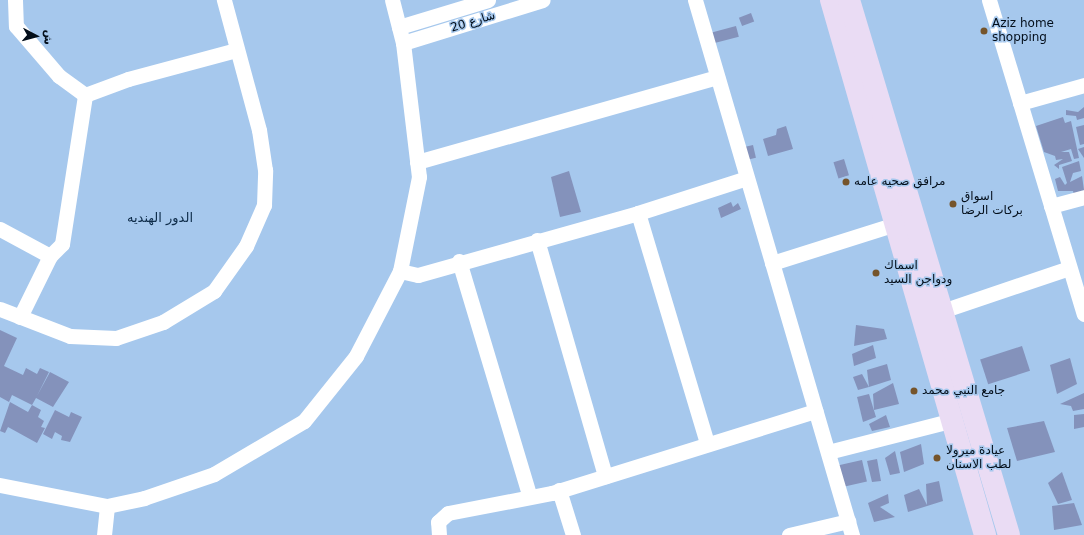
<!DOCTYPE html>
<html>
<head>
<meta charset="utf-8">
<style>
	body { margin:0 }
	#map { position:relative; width:1084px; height:535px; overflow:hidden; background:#a6c8ed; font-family:"DejaVu Sans","Noto Sans Arabic",sans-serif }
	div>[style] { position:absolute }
	.building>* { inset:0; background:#8492bb; transform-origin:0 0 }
	.minor>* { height:15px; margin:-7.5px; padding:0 7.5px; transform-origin:7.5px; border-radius:7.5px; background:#fff }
	.secondary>* { height:22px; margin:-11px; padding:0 11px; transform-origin:11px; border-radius:11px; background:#eadcf4 }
	.dots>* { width:11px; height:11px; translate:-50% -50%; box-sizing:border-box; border:2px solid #a6c8ed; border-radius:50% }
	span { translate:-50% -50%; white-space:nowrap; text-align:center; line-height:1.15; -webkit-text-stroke:3px #a6c8ed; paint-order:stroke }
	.street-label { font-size:12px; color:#030e1a }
	.poi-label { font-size:12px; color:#030e1a }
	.left { translate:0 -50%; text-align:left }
	.neighbourhood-label { font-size:13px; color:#0e2c49 }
	.north { position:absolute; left:16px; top:16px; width:40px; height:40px; -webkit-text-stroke:3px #a6c8ed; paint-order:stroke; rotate:96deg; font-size:11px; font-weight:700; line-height:16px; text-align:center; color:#030e1a }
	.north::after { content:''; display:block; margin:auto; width:14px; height:18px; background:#030e1a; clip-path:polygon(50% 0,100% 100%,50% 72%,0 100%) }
</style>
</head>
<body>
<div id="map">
	<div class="building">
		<i style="left:751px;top:13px;width:9px;height:13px;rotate:69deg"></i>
		<i style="left:736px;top:26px;width:11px;height:28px;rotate:75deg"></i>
		<i style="clip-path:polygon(1084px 107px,1084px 118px,1077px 120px,1076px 116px,1066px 115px,1066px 110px,1078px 112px)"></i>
		<i style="clip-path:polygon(1063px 117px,1065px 123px,1071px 121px,1079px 158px,1074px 159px,1071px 149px,1061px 152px,1069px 152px,1072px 161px,1059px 165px,1059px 169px,1054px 165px,1063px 159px,1056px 160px,1055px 156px,1044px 152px,1036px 126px)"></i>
		<i style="clip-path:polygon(1084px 125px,1084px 144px,1080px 145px,1076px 127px)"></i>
		<i style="clip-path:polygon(786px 126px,793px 149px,768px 156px,763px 139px,776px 135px,777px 129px)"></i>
		<i style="left:753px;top:145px;width:13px;height:11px;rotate:77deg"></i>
		<i style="clip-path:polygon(1084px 147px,1084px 158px,1078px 149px)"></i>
		<i style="left:844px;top:159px;width:17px;height:11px;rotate:73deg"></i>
		<i style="clip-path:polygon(1079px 161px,1081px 171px,1073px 173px,1070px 182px,1082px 176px,1084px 190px,1075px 198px,1073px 191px,1058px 191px,1055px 179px,1060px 177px,1065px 185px,1067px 183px,1062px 167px)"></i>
		<i style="clip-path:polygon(569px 171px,581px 212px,560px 217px,551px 177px)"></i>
		<i style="clip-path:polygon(731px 202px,733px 207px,738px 203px,741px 209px,721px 218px,718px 208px)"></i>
		<i style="clip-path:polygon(856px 325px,884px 329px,887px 339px,854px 346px)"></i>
		<i style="clip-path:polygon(0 330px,17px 338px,4px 366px,23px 375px,26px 368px,37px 374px,40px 368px,49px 372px,37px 396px,50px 372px,69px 382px,53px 407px,36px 398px,32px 405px,41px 410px,38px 417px,44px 421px,41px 427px,45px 428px,37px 443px,8px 427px,5px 433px,0 431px,10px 402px,28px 412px,32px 405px,12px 395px,9px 402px,0 397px)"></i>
		<i style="clip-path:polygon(873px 345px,876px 358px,854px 366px,852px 354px)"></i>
		<i style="left:1022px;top:346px;width:26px;height:44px;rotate:72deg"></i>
		<i style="clip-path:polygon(1070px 358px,1077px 384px,1057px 394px,1050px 365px)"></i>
		<i style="clip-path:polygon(887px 364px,891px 380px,869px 387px,867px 370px)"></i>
		<i style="clip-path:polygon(862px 374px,869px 387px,858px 390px,853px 377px)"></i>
		<i style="clip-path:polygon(893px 383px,899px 404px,874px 410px,873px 394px)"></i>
		<i style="clip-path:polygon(1084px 393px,1084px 409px,1073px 411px,1071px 406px,1060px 404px)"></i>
		<i style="clip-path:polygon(869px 394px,876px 417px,863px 422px,857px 397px)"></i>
		<i style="clip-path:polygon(55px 410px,69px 417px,71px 412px,82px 417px,70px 442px,61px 440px,62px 436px,55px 432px,52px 439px,43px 434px)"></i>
		<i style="clip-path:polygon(1084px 414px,1084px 427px,1074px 429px,1074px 415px)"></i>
		<i style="clip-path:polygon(886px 415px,890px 427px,872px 431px,869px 424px)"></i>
		<i style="clip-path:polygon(1044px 421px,1055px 452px,1017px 461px,1007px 428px)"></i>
		<i style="clip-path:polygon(921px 444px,924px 464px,904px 472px,900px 452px)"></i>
		<i style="clip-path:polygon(895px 451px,900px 473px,890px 475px,885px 458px)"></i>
		<i style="clip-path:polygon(877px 459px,881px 481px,872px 482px,867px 461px)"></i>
		<i style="left:862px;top:460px;width:22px;height:25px;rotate:77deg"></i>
		<i style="clip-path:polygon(1062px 472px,1072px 500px,1058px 504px,1048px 483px)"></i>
		<i style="clip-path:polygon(939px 481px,943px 501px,908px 512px,904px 495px,919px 489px,927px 505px,926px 484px)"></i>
		<i style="clip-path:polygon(888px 494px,889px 503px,880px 507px,895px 517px,874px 522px,868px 503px)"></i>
		<i style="clip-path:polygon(1074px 503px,1082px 525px,1054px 530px,1052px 506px)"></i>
	</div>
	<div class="minor">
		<i style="left:15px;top:0;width:26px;rotate:88deg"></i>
		<i style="left:16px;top:26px;width:66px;rotate:49.3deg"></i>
		<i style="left:59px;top:76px;width:32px;rotate:36deg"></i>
		<i style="left:85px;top:95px;width:46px;rotate:-20.4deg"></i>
		<i style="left:128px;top:79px;width:112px;rotate:-15deg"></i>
		<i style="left:695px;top:0;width:558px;rotate:73.65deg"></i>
		<i style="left:989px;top:0;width:328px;rotate:73.2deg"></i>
		<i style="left:399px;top:27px;width:93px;rotate:-16.9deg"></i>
		<i style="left:403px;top:43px;width:146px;rotate:-17.1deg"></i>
		<i style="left:1020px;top:103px;width:66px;rotate:-15.7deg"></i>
		<i style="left:417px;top:162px;width:312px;rotate:-15.8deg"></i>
		<i style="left:1051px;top:206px;width:34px;rotate:-15deg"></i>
		<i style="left:638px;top:213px;width:240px;rotate:73.3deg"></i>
		<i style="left:0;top:229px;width:57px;rotate:28.4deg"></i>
		<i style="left:537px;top:240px;width:246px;rotate:73.9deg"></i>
		<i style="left:459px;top:261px;width:244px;rotate:73.3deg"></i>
		<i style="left:772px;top:263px;width:130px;rotate:-17.5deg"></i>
		<i style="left:400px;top:271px;width:18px;rotate:13deg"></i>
		<i style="left:418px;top:275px;width:229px;rotate:-15.7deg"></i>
		<i style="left:638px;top:213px;width:114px;rotate:-17.8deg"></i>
		<i style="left:0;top:309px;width:75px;rotate:21.1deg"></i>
		<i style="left:70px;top:336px;width:46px;rotate:2.5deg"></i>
		<i style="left:116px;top:338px;width:50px;rotate:-18.8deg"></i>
		<i style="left:163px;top:322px;width:60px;rotate:-31.3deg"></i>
		<i style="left:214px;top:291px;width:55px;rotate:-54.6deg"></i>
		<i style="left:246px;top:246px;width:45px;rotate:-66.3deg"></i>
		<i style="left:264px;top:205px;width:35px;rotate:-88deg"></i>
		<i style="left:265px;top:170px;width:40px;rotate:-98.5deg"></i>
		<i style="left:259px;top:130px;width:135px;rotate:-105.1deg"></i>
		<i style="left:942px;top:311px;width:134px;rotate:-18.7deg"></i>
		<i style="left:20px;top:317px;width:68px;rotate:-63.8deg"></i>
		<i style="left:50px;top:256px;width:17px;rotate:-45deg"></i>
		<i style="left:62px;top:244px;width:151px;rotate:-81.2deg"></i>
		<i style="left:828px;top:452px;width:130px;rotate:-14.3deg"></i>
		<i style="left:0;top:485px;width:109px;rotate:11.1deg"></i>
		<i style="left:107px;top:506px;width:38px;rotate:-12deg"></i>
		<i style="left:144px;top:498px;width:74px;rotate:-18.9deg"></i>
		<i style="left:214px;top:474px;width:104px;rotate:-30.5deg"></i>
		<i style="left:304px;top:421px;width:83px;rotate:-51.3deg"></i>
		<i style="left:356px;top:356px;width:96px;rotate:-62.6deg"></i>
		<i style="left:400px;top:271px;width:96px;rotate:-78.6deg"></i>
		<i style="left:419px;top:177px;width:135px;rotate:-96.8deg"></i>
		<i style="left:403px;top:43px;width:44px;rotate:-104.3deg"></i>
		<i style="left:559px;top:490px;width:47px;rotate:72.7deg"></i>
		<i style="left:104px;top:535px;width:29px;rotate:-84deg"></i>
		<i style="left:439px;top:535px;width:13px;rotate:-94deg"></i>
		<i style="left:438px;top:522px;width:13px;rotate:-42deg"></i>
		<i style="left:448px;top:513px;width:106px;rotate:-10.9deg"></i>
		<i style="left:552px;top:493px;width:276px;rotate:-17.3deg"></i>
		<i style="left:789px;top:535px;width:61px;rotate:-13.3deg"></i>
	</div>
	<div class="secondary">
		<i style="left:831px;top:0;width:557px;rotate:73.94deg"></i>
		<i style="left:849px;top:0;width:558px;rotate:73.35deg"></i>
	</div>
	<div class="dots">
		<i style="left:984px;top:31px;background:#75542b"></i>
		<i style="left:846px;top:182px;background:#75542b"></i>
		<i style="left:953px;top:204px;background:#75542b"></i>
		<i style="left:876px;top:273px;background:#75542b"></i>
		<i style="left:914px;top:391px;background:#75542b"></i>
		<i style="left:937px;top:458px;background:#75542b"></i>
	</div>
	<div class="street-label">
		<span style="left:473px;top:22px;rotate:-17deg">شارع 20</span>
	</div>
	<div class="poi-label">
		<span class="left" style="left:992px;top:31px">Aziz home<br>shopping</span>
		<span class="left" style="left:854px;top:182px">مرافق صحيه عامه</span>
		<span class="left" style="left:961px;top:204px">اسواق<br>بركات الرضا</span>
		<span class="left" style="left:884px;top:273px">اسماك<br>ودواجن السيد</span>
		<span class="left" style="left:922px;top:391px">جامع النبي محمد</span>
		<span class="left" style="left:946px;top:458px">عيادة ميرولا<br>لطب الاسنان</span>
	</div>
	<div class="neighbourhood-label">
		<span style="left:160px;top:218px">الدور الهنديه</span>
	</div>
	<div class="north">ش</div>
</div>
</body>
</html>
